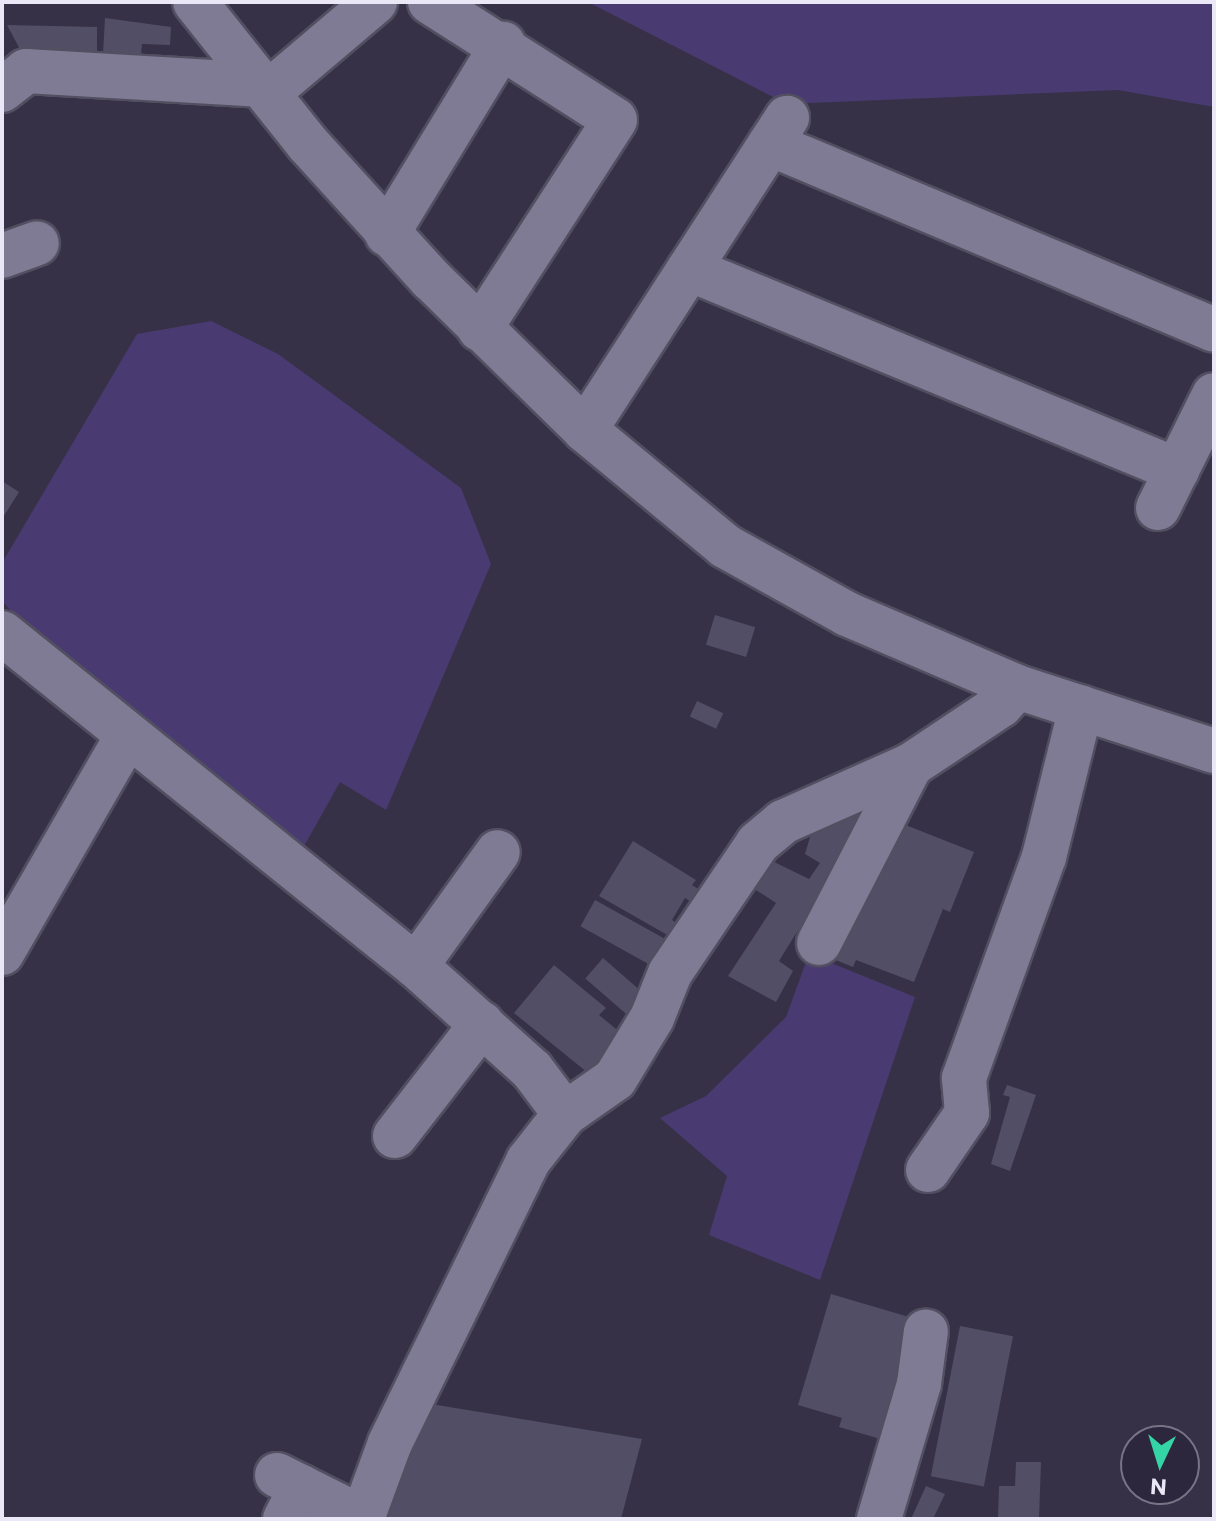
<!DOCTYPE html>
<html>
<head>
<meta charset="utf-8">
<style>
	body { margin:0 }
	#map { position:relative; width:1216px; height:1521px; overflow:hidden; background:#363147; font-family:Commissioner,sans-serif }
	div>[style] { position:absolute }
	.green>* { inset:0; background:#493b71 }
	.building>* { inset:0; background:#524e65; transform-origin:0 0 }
	.roads { filter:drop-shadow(2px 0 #524f61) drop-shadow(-2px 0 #524f61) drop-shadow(0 2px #524f61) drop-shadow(0 -2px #524f61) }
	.minor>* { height:44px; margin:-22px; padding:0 22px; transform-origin:22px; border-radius:22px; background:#7f7b94 }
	span { translate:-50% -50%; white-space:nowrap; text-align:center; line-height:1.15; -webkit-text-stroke:7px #2c273c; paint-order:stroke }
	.frame { position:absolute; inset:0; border:4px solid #eae8f6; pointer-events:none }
	.north { position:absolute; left:1120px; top:1425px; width:80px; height:80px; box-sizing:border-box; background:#2c273c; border:2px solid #787486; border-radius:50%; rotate:184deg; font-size:22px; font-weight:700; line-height:32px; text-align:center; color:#eae8f6 }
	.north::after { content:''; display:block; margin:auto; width:28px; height:36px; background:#35d4a7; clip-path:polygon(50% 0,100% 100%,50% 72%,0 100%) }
</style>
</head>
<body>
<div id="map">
	<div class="green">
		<i style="clip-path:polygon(588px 2px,1214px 2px,1214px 107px,1118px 90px,787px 104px)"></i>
		<i style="clip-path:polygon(211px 321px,278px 354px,461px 488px,491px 564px,386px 810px,340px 782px,303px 848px,36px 639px,2px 601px,2px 563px,137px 334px)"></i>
		<i style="clip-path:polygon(809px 954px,915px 997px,820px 1280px,709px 1235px,727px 1176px,660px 1118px,706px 1096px,786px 1017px)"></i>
	</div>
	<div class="building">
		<i style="clip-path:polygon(105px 18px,171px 27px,170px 45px,142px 44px,141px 55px,103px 53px)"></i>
		<i style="clip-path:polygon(7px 25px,97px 27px,97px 53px,22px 53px)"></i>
		<i style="clip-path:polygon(2px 481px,19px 492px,2px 519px)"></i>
		<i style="left:715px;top:615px;width:42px;height:31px;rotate:17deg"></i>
		<i style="left:697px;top:701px;width:29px;height:17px;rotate:25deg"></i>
		<i style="clip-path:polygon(855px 809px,866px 819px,807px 933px,800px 927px,779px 961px,793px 971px,776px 1002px,728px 976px,776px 903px,753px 888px,768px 859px,809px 879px,820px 863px,805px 854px,813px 827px)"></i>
		<i style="clip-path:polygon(898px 822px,974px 852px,950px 912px,943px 909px,914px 982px,856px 960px,853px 967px,826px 956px,848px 899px,865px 905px)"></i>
		<i style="clip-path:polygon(633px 841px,696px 880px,692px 885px,714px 899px,706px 911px,685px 898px,672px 920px,693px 934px,685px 945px,599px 896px)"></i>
		<i style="left:595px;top:900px;width:88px;height:30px;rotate:29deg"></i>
		<i style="left:603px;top:958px;width:62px;height:27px;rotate:41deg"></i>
		<i style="clip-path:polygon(554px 965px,606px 1008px,599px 1015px,632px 1042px,593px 1077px,514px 1013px)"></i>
		<i style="clip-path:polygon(1007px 1085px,1036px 1095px,1010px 1171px,991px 1164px,1010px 1097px,1003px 1095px)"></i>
		<i style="clip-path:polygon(831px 1294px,909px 1317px,902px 1344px,911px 1347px,884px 1440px,839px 1427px,842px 1418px,798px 1405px)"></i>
		<i style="left:960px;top:1326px;width:54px;height:153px;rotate:11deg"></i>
		<i style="clip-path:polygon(425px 1403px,642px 1439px,621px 1519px,382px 1519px)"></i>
		<i style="clip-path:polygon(1016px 1462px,1041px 1462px,1039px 1519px,998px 1519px,999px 1486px,1015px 1486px)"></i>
		<i style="clip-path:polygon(926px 1486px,945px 1494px,933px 1519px,911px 1519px)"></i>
	</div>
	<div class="roads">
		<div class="minor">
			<i style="left:195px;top:2px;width:181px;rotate:51.5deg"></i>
			<i style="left:308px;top:144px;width:183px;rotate:47.7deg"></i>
			<i style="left:431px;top:279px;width:216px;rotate:44.4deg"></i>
			<i style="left:585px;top:430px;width:182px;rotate:39.6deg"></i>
			<i style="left:725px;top:546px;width:140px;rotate:29.1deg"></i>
			<i style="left:847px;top:614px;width:185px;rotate:23.2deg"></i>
			<i style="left:1017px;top:687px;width:207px;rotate:18deg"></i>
			<i style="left:430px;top:2px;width:219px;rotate:32.5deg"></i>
			<i style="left:615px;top:120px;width:249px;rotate:122.9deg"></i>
			<i style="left:2px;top:90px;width:31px;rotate:-38deg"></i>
			<i style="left:26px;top:71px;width:250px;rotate:3.4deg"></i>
			<i style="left:276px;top:86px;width:130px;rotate:-40.3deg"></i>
			<i style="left:770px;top:144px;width:481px;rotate:22.7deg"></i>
			<i style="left:387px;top:234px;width:223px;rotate:-58.6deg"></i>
			<i style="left:2px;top:256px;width:37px;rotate:-20deg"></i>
			<i style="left:689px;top:269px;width:528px;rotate:22.39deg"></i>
			<i style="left:585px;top:430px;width:372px;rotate:-57.1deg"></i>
			<i style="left:1158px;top:508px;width:126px;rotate:-63.6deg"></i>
			<i style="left:2px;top:633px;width:531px;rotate:38.81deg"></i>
			<i style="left:416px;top:966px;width:156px;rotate:41.9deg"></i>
			<i style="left:532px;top:1070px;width:55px;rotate:53.1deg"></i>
			<i style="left:819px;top:943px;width:200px;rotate:-62.7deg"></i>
			<i style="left:2px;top:953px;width:252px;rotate:-60deg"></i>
			<i style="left:416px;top:966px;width:140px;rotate:-54.3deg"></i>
			<i style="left:395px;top:1136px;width:142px;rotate:-52.2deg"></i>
			<i style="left:928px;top:1170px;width:69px;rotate:-55.6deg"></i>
			<i style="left:967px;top:1113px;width:35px;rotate:-95deg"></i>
			<i style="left:964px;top:1078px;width:235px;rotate:-70.1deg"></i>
			<i style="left:1044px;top:857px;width:154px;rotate:-76.1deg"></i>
			<i style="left:277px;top:1475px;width:96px;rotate:26.6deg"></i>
			<i style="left:285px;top:1519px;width:36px;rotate:-63deg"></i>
			<i style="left:362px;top:1519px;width:81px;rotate:-69.8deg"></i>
			<i style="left:390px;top:1443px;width:314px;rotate:-63.9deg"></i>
			<i style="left:528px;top:1161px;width:60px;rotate:-51.8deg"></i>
			<i style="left:565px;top:1114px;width:61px;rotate:-35deg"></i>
			<i style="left:615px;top:1079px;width:71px;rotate:-58.8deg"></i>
			<i style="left:652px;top:1018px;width:48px;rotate:-68.2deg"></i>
			<i style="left:670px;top:973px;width:157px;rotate:-55.9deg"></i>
			<i style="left:758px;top:843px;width:33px;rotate:-40deg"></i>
			<i style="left:783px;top:822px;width:140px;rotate:-24deg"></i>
			<i style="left:911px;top:765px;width:108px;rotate:-33.7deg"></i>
			<i style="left:1001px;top:705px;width:24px;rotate:-48deg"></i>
			<i style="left:879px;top:1519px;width:141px;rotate:-73.5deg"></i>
			<i style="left:919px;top:1384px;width:53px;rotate:-82.5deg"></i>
		</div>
	</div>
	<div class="frame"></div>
	<div class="north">N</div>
</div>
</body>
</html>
